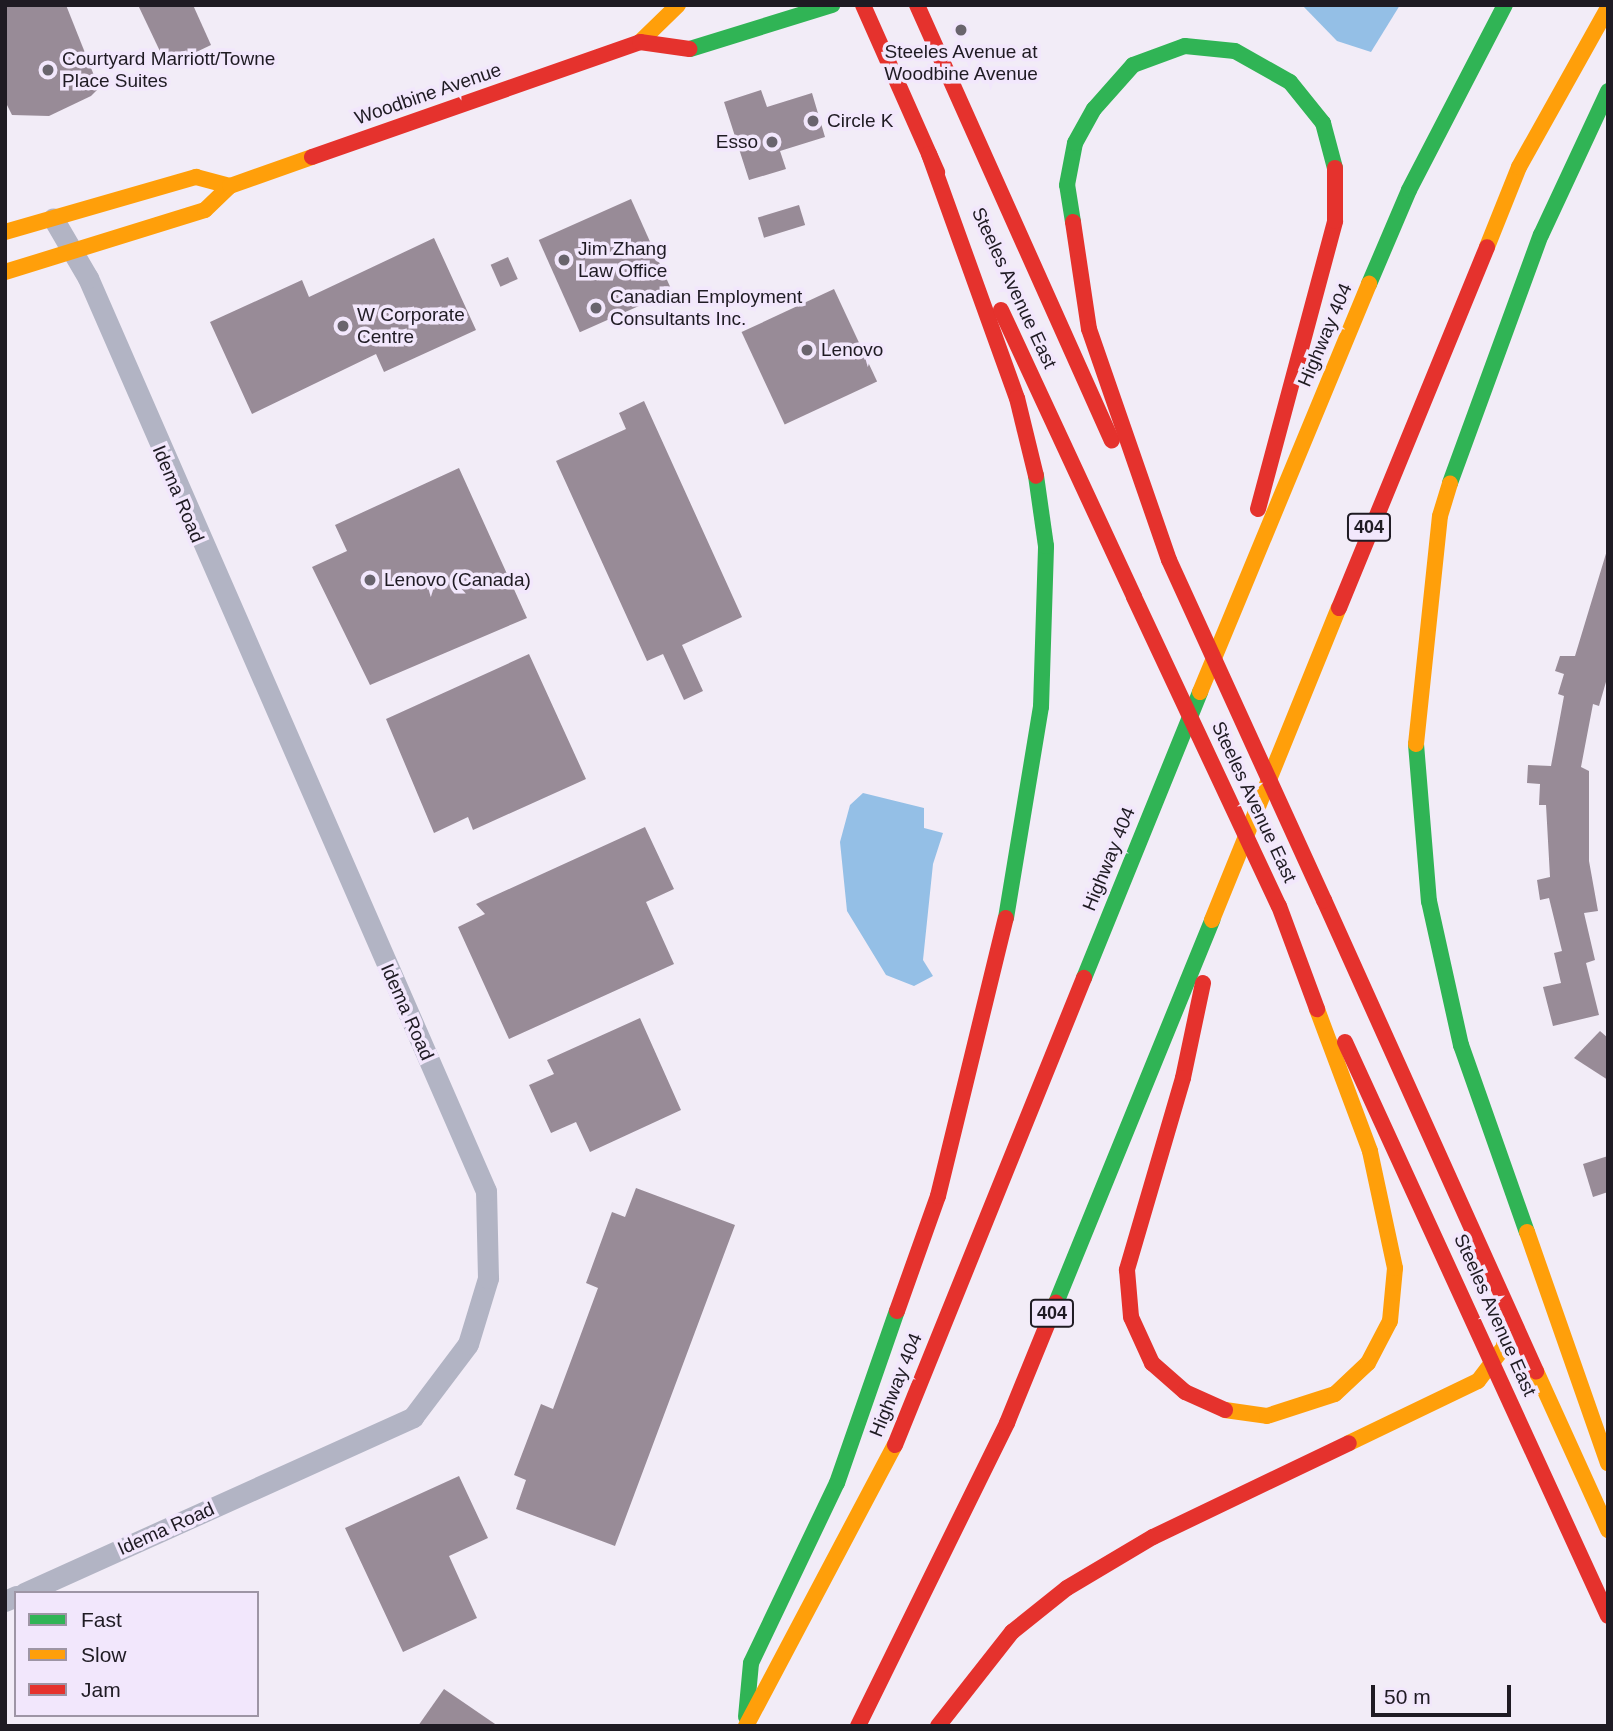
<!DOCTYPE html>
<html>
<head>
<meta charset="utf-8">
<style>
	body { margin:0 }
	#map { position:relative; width:1613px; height:1731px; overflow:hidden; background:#f2ecf7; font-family:Arial,sans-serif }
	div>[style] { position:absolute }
	.water>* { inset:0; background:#94bfe6 }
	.building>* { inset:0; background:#988b97; transform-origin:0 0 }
	.street>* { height:21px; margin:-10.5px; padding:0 10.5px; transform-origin:10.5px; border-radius:10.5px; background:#b2b4c4 }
	.fast>* { height:16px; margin:-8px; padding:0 8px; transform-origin:8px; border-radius:8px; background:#30b455 }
	.slow>* { height:16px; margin:-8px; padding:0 8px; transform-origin:8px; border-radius:8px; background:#ff9f0a }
	.jam>* { height:16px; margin:-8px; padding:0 8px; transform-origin:8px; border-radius:8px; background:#e5322d }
	.jam-bridge>* { height:16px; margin:-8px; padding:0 8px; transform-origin:8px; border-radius:8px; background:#e5322d }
	.dots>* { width:19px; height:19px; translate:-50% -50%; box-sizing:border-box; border:4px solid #f2e7fc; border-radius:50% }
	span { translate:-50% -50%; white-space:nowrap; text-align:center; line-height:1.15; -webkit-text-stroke:7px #f2e7fc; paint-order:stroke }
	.shield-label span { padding:2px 5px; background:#f2e7fc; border:2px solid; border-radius:5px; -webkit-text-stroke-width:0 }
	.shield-label { font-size:18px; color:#1f1b23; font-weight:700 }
	.poi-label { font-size:19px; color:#1f1b23 }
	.left { translate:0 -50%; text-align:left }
	.right { translate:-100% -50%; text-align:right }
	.street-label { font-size:19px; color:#1f1b23 }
	.frame { position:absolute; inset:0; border:7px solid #1f1b23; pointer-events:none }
	.legend { position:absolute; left:14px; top:1591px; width:245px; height:126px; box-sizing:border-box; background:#f2e7fc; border:2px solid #9e95a5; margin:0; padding:9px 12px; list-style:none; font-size:21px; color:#1f1b23 }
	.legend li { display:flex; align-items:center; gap:14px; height:35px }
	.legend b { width:35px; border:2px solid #9e95a5 }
	.scale { position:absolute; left:1371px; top:1685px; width:140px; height:32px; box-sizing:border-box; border:4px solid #1f1b23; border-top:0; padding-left:9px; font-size:21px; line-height:24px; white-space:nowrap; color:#1f1b23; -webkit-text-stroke:5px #f2e7fc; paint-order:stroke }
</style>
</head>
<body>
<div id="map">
	<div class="water">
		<i style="clip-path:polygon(1302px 5px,1400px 5px,1371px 52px,1337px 41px)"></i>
		<i style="clip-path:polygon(863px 793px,924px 808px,924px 828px,943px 833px,933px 864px,923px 960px,933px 976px,914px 986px,886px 975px,847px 911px,840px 842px,850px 805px)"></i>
	</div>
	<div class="building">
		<i style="clip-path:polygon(5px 5px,66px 5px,99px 88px,91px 96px,49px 116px,12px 115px,5px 101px)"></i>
		<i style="clip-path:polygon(138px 5px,193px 5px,211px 45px,167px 66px)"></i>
		<i style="clip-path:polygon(761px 90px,767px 107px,812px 93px,825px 137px,780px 151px,786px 169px,749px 180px,724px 102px)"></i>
		<i style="left:631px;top:199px;width:101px;height:101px;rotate:66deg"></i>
		<i style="left:799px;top:205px;width:21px;height:43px;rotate:73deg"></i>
		<i style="clip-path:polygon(434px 238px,476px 330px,384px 372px,376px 354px,252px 414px,210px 322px,302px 280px,309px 297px)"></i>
		<i style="left:508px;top:257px;width:24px;height:19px;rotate:66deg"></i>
		<i style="left:834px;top:289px;width:102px;height:102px;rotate:65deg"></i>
		<i style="clip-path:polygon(644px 401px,742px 617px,682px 645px,703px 691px,684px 700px,663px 654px,647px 661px,556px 461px,626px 429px,619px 413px)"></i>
		<i style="clip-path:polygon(459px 468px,527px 618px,370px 685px,312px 567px,347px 551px,335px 525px)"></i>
		<i style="clip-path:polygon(1608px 547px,1608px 675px,1599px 706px,1593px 704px,1581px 767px,1589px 771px,1589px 861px,1598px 911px,1584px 913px,1595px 960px,1586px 963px,1599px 1015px,1553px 1026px,1543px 987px,1561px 983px,1554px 953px,1562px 951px,1549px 898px,1540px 900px,1537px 880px,1550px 877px,1546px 805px,1539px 805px,1540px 784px,1527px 783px,1528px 765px,1551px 766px,1564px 696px,1558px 694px,1564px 674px,1555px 671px,1560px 656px,1575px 656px)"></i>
		<i style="clip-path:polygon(529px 654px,586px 779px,473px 830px,468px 817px,434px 833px,386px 719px)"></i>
		<i style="clip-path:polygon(645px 827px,674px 889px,646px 902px,674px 964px,509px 1039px,458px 927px,485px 914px,476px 904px)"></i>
		<i style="clip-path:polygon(640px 1018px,681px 1110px,590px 1152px,576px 1122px,551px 1133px,529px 1085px,554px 1074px,547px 1060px)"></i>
		<i style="clip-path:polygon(1600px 1031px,1608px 1038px,1608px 1080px,1574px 1058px)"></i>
		<i style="clip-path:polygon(1608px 1156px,1608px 1192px,1593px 1197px,1583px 1164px)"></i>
		<i style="clip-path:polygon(636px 1188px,735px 1225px,615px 1546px,516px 1509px,526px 1480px,514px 1475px,541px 1404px,553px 1409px,578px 1342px,598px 1288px,586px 1283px,612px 1212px,625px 1217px)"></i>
		<i style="clip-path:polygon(459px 1476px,488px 1538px,449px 1556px,477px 1618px,403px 1652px,345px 1528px)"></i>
		<i style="clip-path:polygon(444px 1689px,498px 1726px,418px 1726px)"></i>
	</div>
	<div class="street">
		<i style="left:24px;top:1593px;width:427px;rotate:-24.3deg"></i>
		<i style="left:413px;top:1417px;width:91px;rotate:-53deg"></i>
		<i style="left:468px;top:1344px;width:69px;rotate:-73.1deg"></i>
		<i style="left:488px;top:1278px;width:87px;rotate:-91.3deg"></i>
		<i style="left:486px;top:1191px;width:996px;rotate:-113.55deg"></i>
		<i style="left:88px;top:278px;width:69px;rotate:-120.3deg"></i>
		<i style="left:5px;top:1601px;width:12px;rotate:-24deg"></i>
	</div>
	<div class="fast">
		<i style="left:690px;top:49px;width:149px;rotate:-17.2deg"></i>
		<i style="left:1073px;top:222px;width:37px;rotate:-99deg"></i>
		<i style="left:1067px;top:185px;width:43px;rotate:-79.2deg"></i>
		<i style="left:1075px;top:143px;width:39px;rotate:-61deg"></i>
		<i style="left:1094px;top:109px;width:59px;rotate:-48.4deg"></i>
		<i style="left:1133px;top:65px;width:55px;rotate:-20.1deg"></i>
		<i style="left:1185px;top:46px;width:50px;rotate:5.7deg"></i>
		<i style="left:1235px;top:51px;width:63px;rotate:29.4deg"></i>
		<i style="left:1290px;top:82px;width:53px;rotate:51.2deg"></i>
		<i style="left:1323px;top:123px;width:47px;rotate:75.1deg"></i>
		<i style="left:1369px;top:284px;width:102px;rotate:-66.9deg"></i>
		<i style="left:1409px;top:190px;width:208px;rotate:-62.6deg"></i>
		<i style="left:1450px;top:483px;width:264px;rotate:-69.9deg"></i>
		<i style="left:1541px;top:235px;width:159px;rotate:-65deg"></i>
		<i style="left:1416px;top:744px;width:158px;rotate:85.3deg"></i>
		<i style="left:1429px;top:901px;width:148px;rotate:77.5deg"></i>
		<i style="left:1461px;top:1045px;width:198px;rotate:70.6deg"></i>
		<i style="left:1006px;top:918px;width:214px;rotate:-80.6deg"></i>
		<i style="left:1041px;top:707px;width:161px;rotate:-88.2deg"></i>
		<i style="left:1046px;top:546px;width:71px;rotate:-98.1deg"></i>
		<i style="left:1084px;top:978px;width:309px;rotate:-67.9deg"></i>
		<i style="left:1056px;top:1303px;width:414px;rotate:-67.8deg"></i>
		<i style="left:746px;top:1717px;width:54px;rotate:-84.7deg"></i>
		<i style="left:751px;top:1663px;width:199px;rotate:-64.5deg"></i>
		<i style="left:837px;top:1483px;width:182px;rotate:-70.8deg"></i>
	</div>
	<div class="slow">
		<i style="left:640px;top:42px;width:53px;rotate:-44.2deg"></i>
		<i style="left:5px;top:232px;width:199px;rotate:-16.1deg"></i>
		<i style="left:196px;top:177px;width:35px;rotate:15deg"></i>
		<i style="left:1487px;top:247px;width:86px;rotate:-68.2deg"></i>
		<i style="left:1519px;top:167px;width:182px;rotate:-60.8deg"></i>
		<i style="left:5px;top:272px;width:209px;rotate:-17.2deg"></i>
		<i style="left:205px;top:210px;width:35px;rotate:-44deg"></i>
		<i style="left:230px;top:186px;width:87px;rotate:-19.5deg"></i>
		<i style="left:1200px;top:692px;width:442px;rotate:-67.5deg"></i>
		<i style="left:1416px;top:744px;width:229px;rotate:-84deg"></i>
		<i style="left:1440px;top:516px;width:34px;rotate:-73deg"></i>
		<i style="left:1212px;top:920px;width:337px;rotate:-67.9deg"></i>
		<i style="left:1527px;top:1232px;width:245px;rotate:70.7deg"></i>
		<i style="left:1536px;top:1371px;width:175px;rotate:65.6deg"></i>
		<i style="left:1225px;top:1410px;width:42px;rotate:8.1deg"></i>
		<i style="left:1267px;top:1416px;width:71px;rotate:-17.9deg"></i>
		<i style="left:1335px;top:1394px;width:45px;rotate:-43.2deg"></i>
		<i style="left:1368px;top:1363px;width:47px;rotate:-62.4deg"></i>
		<i style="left:1390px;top:1321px;width:53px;rotate:-84.6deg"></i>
		<i style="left:1395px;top:1268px;width:120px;rotate:-102.1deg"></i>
		<i style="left:1370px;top:1151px;width:152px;rotate:-110.5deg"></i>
		<i style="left:1349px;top:1443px;width:143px;rotate:-25.7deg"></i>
		<i style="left:1478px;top:1381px;width:43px;rotate:-52.6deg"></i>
		<i style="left:1504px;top:1347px;width:32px;rotate:-85deg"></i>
		<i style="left:746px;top:1726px;width:318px;rotate:-62.1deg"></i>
	</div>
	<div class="jam">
		<i style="left:863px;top:5px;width:183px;rotate:66.1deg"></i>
		<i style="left:917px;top:5px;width:477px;rotate:65.9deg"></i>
		<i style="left:929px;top:154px;width:259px;rotate:70.2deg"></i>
		<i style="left:1017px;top:398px;width:80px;rotate:76.3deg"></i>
		<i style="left:312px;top:157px;width:348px;rotate:-19.3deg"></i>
		<i style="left:640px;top:42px;width:50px;rotate:8deg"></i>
		<i style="left:1073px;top:222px;width:108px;rotate:81.5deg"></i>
		<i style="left:1089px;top:329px;width:244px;rotate:70.9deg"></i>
		<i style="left:1001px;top:310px;width:316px;rotate:65.1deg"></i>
		<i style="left:1258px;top:509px;width:298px;rotate:-75deg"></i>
		<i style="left:1335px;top:221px;width:53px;rotate:-90deg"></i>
		<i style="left:1339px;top:608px;width:390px;rotate:-67.7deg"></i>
		<i style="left:1324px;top:900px;width:517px;rotate:65.77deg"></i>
		<i style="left:1279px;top:906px;width:110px;rotate:69.7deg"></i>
		<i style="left:1203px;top:983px;width:97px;rotate:101.9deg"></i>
		<i style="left:1183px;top:1078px;width:200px;rotate:106.3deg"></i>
		<i style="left:1127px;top:1270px;width:47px;rotate:85.1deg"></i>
		<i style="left:1131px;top:1317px;width:51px;rotate:65.5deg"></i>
		<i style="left:1152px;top:1363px;width:44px;rotate:41.3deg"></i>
		<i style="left:1185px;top:1392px;width:44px;rotate:24.2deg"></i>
		<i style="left:1345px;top:1042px;width:631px;rotate:65.38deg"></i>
		<i style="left:897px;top:1311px;width:122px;rotate:-70.4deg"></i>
		<i style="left:938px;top:1196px;width:286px;rotate:-76.3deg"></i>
		<i style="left:895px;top:1445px;width:504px;rotate:-67.97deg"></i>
		<i style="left:858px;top:1726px;width:338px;rotate:-63.8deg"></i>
		<i style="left:1007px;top:1423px;width:130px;rotate:-67.8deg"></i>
		<i style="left:938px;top:1726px;width:120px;rotate:-51.8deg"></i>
		<i style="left:1012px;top:1632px;width:70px;rotate:-38.7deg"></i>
		<i style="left:1067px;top:1588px;width:100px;rotate:-30.7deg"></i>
		<i style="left:1153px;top:1537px;width:217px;rotate:-25.6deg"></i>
	</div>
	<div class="jam-bridge">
		<i style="left:1169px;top:560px;width:374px;rotate:65.5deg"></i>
		<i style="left:1134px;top:597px;width:341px;rotate:64.9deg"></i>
	</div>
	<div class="dots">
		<i style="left:961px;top:30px;background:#69646d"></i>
		<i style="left:48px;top:70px;background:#69646d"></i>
		<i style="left:813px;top:121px;background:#69646d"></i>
		<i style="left:772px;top:142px;background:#69646d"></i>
		<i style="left:564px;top:260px;background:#69646d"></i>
		<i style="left:596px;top:308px;background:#69646d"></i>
		<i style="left:343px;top:326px;background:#69646d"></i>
		<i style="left:807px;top:350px;background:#69646d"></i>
		<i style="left:370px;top:580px;background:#69646d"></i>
	</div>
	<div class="shield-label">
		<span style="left:1369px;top:527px">404</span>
		<span style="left:1052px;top:1313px">404</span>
	</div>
	<div class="poi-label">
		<span style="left:961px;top:63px">Steeles Avenue at<br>Woodbine Avenue</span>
		<span class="left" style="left:62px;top:70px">Courtyard Marriott/Towne<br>Place Suites</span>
		<span class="left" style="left:827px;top:121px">Circle K</span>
		<span class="right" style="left:758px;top:142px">Esso</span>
		<span class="left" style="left:578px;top:260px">Jim Zhang<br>Law Office</span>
		<span class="left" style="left:610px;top:308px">Canadian Employment<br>Consultants Inc.</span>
		<span class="left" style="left:357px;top:326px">W Corporate<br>Centre</span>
		<span class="left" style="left:821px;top:350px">Lenovo</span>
		<span class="left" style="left:384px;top:580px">Lenovo (Canada)</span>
	</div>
	<div class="street-label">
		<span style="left:428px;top:94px;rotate:-19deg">Woodbine Avenue</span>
		<span style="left:1014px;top:288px;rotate:65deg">Steeles Avenue East</span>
		<span style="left:1325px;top:335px;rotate:-67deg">Highway 404</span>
		<span style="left:178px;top:494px;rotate:67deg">Idema Road</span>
		<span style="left:1254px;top:802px;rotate:65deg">Steeles Avenue East</span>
		<span style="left:1109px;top:859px;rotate:-68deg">Highway 404</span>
		<span style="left:407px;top:1012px;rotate:66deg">Idema Road</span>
		<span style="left:1495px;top:1315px;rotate:66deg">Steeles Avenue East</span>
		<span style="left:896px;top:1385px;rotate:-68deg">Highway 404</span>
		<span style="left:166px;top:1529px;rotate:-24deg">Idema Road</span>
	</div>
	<div class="frame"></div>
	<ul class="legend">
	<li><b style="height:9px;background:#30b455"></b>Fast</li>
	<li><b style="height:9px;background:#ff9f0a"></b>Slow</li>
	<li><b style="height:9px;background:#e5322d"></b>Jam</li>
	</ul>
	<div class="scale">50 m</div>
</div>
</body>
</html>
